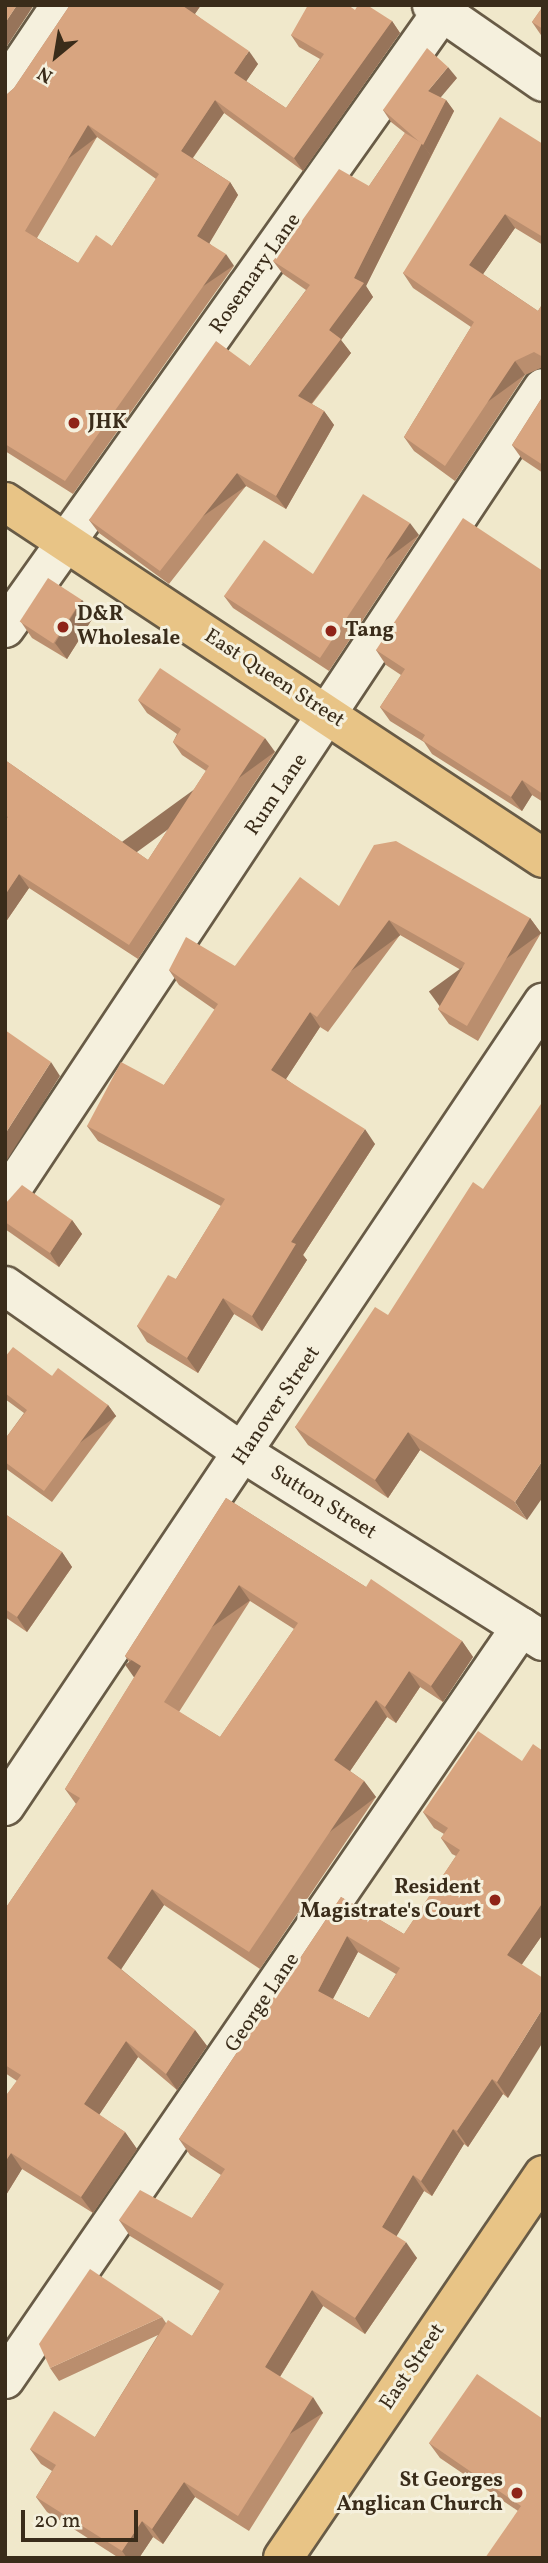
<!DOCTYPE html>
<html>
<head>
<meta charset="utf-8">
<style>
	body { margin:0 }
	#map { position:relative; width:548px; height:2563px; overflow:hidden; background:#f0e8cb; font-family:Vollkorn,serif }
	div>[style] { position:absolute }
	.roads { filter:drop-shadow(2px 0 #685b46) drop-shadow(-2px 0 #685b46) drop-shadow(0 2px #685b46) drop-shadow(0 -2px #685b46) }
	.minor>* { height:38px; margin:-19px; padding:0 19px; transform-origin:19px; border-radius:19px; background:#f5f0dd }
	.major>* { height:38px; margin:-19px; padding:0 19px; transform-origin:19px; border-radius:19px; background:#e8c486 }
	.wall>* { inset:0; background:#ba8e6e }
	.shaded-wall>* { inset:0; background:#97745a; transform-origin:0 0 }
	.building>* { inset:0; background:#d8a580; transform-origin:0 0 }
	.dots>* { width:19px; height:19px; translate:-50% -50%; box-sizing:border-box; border:4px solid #f5f0dd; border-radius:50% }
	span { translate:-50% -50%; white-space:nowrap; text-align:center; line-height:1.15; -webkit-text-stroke:6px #f5f0dd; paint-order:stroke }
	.street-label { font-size:21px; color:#3a2c1a }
	.poi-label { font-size:21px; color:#3a2c1a; font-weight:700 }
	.left { translate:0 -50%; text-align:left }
	.right { translate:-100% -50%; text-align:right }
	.frame { position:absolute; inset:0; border:7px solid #3a2c1a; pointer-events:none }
	.north { position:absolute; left:21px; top:21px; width:70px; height:70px; -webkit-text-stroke:5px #f5f0dd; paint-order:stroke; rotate:210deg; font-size:19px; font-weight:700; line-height:28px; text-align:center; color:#3a2c1a }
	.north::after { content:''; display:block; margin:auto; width:24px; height:32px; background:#3a2c1a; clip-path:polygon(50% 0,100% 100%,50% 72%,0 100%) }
	.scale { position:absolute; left:21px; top:2510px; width:117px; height:32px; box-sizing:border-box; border:4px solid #3a2c1a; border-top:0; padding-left:9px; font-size:21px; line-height:24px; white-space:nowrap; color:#3a2c1a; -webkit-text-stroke:5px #f5f0dd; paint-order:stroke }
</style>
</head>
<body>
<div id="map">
	<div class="roads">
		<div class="minor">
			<i style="left:432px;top:5px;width:135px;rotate:34.7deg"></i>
			<i style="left:5px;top:88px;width:100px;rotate:-56deg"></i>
			<i style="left:5px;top:628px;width:764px;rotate:-54.65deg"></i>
			<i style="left:5px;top:1199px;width:973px;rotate:-56.44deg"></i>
			<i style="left:5px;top:1286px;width:293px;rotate:35deg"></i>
			<i style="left:245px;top:1454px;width:352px;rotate:32.1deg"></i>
			<i style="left:5px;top:1806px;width:967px;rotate:-56.18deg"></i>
			<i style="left:5px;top:2379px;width:912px;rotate:-55.54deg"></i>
		</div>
		<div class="major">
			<i style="left:5px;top:502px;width:645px;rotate:33.49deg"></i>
			<i style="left:283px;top:2558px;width:463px;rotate:-55.8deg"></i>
		</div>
	</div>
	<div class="wall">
		<i style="clip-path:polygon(evenodd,70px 5px,201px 5px,195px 14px,258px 64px,246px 81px,286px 108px,320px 59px,299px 47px,291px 35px,355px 10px,392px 21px,400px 33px,303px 171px,224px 113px,193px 158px,230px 182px,238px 195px,209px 243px,234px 266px,73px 494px,5px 451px,5px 96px,14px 88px,70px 5px,97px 137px,156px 179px,112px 246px,78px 263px,37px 238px,97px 137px)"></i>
		<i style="clip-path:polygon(538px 5px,543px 5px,543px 38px,532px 22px,542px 8px)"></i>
		<i style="clip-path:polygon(457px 78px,440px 97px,446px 100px,454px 111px,366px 286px,373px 297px,341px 340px,351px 353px,312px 404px,324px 411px,334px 425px,286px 509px,246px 486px,169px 584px,99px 533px,89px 520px,250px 366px,306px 290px,283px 274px,273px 261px,369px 186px,405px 133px,391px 122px,383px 110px)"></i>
		<i style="clip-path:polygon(543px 144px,543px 245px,515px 228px,483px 274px,538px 311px,543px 303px,543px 367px,525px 375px,455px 481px,414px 451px,404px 437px,471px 327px,413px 288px,403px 273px)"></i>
		<i style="clip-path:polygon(543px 396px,543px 473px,522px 459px,512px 445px)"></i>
		<i style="clip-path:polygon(419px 535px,329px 671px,233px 608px,224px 596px,313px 574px)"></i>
		<i style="clip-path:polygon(543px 571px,543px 802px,532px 795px,522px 811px,432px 754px,424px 742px,390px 721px,380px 707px,401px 675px,386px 665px,376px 650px)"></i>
		<i style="clip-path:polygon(82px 600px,94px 616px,67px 659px,32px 638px,21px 622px)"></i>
		<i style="clip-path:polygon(138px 700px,275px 752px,138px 959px,29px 888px,5px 923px,5px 760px,148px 860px,206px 771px,182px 755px,173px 742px,177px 734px,147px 713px)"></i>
		<i style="clip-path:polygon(339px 906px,530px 918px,541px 933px,478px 1041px,449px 1024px,438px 1009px,461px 970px,400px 935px,328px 1032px,320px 1027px,286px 1079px,375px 1144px,303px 1255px,307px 1260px,262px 1331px,234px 1314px,198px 1373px,147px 1342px,137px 1326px,176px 1279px,221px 1206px,98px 1141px,87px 1126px,164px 1085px,215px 1010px,179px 985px,169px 970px,235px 966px)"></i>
		<i style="clip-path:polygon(5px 1204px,72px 1220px,82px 1234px,59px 1267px,5px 1229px)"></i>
		<i style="clip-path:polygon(388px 1315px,527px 1520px,420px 1450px,388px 1498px,308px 1445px,295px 1427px)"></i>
		<i style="clip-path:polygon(5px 1357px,52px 1376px,108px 1405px,116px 1416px,52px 1502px,5px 1468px,5px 1439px,24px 1413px,5px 1399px)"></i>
		<i style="clip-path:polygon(evenodd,226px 1498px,366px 1587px,462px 1641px,473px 1657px,443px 1702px,420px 1687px,396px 1723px,387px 1717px,350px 1771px,364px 1781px,376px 1797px,260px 1969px,164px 1905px,121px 1969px,195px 2030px,207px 2046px,177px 2090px,138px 2057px,99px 2115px,125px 2132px,137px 2149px,93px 2213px,22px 2169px,6px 2195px,5px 2097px,17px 2081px,5px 2073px,5px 1909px,76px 1804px,65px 1789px,137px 1673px,125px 1656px,226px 1498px,250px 1601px,294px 1629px,220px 1737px,179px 1712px,250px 1601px)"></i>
		<i style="clip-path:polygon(5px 1514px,62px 1552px,72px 1567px,27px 1632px,5px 1617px)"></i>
		<i style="clip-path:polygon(evenodd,543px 1751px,543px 1934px,522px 1964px,508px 2098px,503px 2094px,468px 2147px,464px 2144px,432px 2196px,424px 2191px,396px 2236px,417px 2258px,365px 2334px,323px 2306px,280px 2377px,323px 2413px,249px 2531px,195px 2497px,163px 2544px,153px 2537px,139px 2558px,119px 2558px,47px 2512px,36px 2497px,52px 2471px,41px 2464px,30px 2449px,95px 2437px,158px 2335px,59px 2381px,50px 2368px,162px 2317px,166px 2323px,192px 2336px,220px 2291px,130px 2236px,119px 2220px,192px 2218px,221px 2175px,190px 2155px,179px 2139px,341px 1897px,404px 1934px,456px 1856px,452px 1854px,441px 1838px,444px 1834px,434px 1828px,423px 1812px,543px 1751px,358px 1952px,396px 1974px,369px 2018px,333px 1999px,358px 1952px)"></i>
		<i style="clip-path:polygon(543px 2419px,543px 2558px,518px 2511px,440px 2458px,429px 2443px)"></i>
	</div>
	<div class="shaded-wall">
		<i style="clip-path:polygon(17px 5px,34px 5px,5px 49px,5px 23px)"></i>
		<i style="clip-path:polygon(184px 5px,201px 5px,192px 18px,183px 6px)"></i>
		<i style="clip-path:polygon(392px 21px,400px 33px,303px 171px,294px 158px)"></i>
		<i style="clip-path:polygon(249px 51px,258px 64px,243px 86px,234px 73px)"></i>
		<i style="clip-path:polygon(448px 67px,457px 78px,436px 103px,428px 91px)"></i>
		<i style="clip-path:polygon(215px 100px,224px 113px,189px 163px,181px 151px)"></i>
		<i style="clip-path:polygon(446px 100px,454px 111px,431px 156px,423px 145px)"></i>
		<i style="left:88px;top:125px;width:15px;height:123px;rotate:53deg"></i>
		<i style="clip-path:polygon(422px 143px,431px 156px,366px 286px,373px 297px,341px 340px,351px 353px,307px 409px,298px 396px,354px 278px)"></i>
		<i style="clip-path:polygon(230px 182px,238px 195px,206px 249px,197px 236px)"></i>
		<i style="clip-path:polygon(505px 214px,515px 228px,479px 280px,469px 265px)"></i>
		<i style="left:226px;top:254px;width:14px;height:278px;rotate:56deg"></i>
		<i style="left:515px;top:361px;width:17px;height:126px;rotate:54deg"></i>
		<i style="clip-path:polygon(324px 411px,334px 425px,286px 509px,276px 496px)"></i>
		<i style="left:237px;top:473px;width:16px;height:125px;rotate:55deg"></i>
		<i style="left:410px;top:523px;width:15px;height:162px;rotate:53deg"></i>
		<i style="clip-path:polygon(82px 600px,94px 616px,67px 659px,55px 643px)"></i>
		<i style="left:265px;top:738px;width:17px;height:248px;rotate:54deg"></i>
		<i style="clip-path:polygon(522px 780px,532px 795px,522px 811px,511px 797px)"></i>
		<i style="clip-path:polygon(19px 874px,29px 888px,5px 923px,5px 895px)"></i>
		<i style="left:530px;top:918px;width:19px;height:125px;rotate:54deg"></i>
		<i style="left:389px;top:920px;width:19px;height:121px;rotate:54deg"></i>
		<i style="clip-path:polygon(310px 1012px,320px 1027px,282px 1085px,271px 1070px)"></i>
		<i style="clip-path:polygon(51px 1062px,60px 1076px,5px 1163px,5px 1134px)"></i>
		<i style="clip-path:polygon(365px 1129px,375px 1144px,303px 1255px,307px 1260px,262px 1331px,252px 1316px,291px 1242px)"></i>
		<i style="clip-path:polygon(72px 1220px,82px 1234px,59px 1267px,50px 1253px)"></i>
		<i style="clip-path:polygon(223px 1298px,234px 1314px,198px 1373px,187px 1358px)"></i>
		<i style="left:108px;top:1405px;width:14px;height:107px;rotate:54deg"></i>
		<i style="clip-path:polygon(408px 1432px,420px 1450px,388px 1498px,375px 1480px)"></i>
		<i style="clip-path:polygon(543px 1460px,543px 1497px,527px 1520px,515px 1502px)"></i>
		<i style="clip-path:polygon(62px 1552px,72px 1567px,27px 1632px,17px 1617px)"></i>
		<i style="left:239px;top:1585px;width:19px;height:139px;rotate:55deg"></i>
		<i style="clip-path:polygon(462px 1641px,473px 1657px,443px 1702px,431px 1686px)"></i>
		<i style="clip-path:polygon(409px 1671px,420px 1687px,396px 1723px,385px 1707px)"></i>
		<i style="clip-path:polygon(376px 1700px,387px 1717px,346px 1777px,334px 1760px)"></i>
		<i style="left:364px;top:1781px;width:20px;height:206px;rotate:53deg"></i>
		<i style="clip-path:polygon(152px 1889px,164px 1905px,118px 1974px,107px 1958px)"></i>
		<i style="clip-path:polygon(541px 1905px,543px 1908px,543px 1934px,518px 1970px,507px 1955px)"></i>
		<i style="clip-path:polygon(347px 1936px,358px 1952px,329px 2006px,318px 1991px)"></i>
		<i style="clip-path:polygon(543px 2008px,543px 2042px,508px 2098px,497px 2082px)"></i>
		<i style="clip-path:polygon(195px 2030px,207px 2046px,177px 2090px,166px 2074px)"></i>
		<i style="clip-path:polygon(126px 2041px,138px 2057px,95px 2121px,84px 2104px)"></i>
		<i style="clip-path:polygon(492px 2079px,503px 2094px,468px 2147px,457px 2131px)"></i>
		<i style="clip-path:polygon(453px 2129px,464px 2144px,432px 2196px,421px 2181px)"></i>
		<i style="clip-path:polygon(125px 2132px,137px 2149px,93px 2213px,81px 2197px)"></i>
		<i style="clip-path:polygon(11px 2153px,22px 2169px,6px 2195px,5px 2162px)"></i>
		<i style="clip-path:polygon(413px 2175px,424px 2191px,393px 2242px,382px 2227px)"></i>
		<i style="clip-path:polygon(406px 2242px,417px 2258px,365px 2334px,355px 2318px)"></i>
		<i style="clip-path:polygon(312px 2290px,323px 2306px,276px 2383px,265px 2367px)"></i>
		<i style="left:313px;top:2397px;width:19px;height:141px;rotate:58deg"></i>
		<i style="clip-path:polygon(184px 2482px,195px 2497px,163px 2544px,152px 2529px)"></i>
		<i style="clip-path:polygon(142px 2521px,153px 2537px,139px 2558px,127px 2558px,122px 2551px)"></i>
	</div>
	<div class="building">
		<i style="clip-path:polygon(5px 5px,17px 5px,5px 23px)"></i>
		<i style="clip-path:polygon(evenodd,70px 5px,184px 5px,183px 6px,249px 51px,234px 73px,286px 108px,324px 54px,291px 35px,308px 5px,348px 5px,355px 10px,358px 5px,367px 5px,392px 21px,294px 158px,215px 100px,181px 151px,230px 182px,197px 236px,226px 254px,65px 481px,5px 444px,5px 96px,14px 88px,70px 5px,88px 125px,159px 174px,112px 246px,96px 235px,78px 263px,25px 231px,88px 125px)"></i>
		<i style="clip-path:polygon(543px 6px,543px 29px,532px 22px)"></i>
		<i style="clip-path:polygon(427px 48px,448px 67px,428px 91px,446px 100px,423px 145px,383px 110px)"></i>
		<i style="clip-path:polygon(500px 117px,543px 144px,543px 237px,505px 214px,469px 265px,538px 311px,543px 303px,543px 357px,534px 352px,515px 361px,445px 466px,404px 437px,474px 322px,403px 273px)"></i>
		<i style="clip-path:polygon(405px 133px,422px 143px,354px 278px,364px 283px,329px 330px,341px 339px,298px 396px,324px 411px,276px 496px,237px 473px,160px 571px,89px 520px,216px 341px,250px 366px,310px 285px,273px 261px,339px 169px,369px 186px)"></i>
		<i style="clip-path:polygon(543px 396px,543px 465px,512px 445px)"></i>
		<i style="clip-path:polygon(363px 494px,410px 523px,320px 658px,224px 596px,264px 540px,313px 574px)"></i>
		<i style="clip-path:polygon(463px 518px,543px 571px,543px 794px,522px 780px,511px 797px,422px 740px,425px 735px,380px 707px,405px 669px,376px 650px)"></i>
		<i style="left:48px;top:578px;width:40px;height:52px;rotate:33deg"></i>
		<i style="clip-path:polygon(160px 668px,265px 738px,129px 945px,19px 874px,5px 895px,5px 821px,8px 817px,5px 815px,5px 760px,148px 860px,209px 766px,173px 742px,181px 729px,138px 700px)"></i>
		<i style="clip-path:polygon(396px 841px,530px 918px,467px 1026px,438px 1009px,465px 963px,389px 920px,317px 1017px,310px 1012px,271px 1070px,365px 1129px,291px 1242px,296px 1244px,252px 1316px,223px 1298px,187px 1358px,137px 1326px,168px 1275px,176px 1279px,225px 1199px,87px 1126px,121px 1062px,164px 1085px,218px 1004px,169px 970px,186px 937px,235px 966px,300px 877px,339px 906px,374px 845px)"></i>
		<i style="clip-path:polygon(5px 1030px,51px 1062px,5px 1134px)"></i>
		<i style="clip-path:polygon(543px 1101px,543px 1460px,515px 1502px,408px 1432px,375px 1480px,295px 1427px,375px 1307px,388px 1315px,473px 1182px,483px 1189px)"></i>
		<i style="clip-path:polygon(22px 1185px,72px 1220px,50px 1253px,5px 1222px,5px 1204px)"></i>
		<i style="clip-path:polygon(13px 1347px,52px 1376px,58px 1368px,108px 1405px,44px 1491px,5px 1462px,5px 1439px,27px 1410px,5px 1393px,5px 1357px)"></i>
		<i style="clip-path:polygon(evenodd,226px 1498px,366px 1587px,371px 1579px,462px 1641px,431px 1686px,409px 1671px,385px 1707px,376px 1700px,334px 1760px,364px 1781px,249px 1952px,152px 1889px,107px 1958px,195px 2030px,166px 2074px,126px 2041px,84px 2104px,125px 2132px,81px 2197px,11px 2153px,5px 2162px,5px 2097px,21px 2075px,5px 2065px,5px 1909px,80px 1798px,65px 1789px,141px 1666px,125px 1656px,226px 1498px,239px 1585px,298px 1623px,220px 1737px,164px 1702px,239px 1585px)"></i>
		<i style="clip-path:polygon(5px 1514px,62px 1552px,17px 1617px,5px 1609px)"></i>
		<i style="clip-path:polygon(evenodd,478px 1731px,522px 1761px,533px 1744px,543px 1751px,543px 1907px,541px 1905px,507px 1955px,543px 1978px,543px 2008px,497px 2082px,492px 2079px,457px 2131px,453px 2129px,421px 2181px,413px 2175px,382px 2227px,406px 2242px,355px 2318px,312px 2290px,265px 2367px,313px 2397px,238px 2516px,184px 2482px,152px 2529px,142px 2521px,122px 2551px,36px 2497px,56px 2465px,30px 2449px,54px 2411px,95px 2437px,168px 2320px,192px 2336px,224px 2284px,119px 2220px,140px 2190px,192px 2218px,225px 2169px,179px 2139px,341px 1897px,404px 1934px,460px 1850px,441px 1838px,448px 1828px,423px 1812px,478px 1731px,347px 1936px,400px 1968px,369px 2018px,318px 1991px,347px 1936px)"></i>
		<i style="clip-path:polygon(90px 2269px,162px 2317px,50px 2368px,39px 2344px)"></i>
		<i style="clip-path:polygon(477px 2374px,543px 2419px,543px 2558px,485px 2558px,521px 2506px,429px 2443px)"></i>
	</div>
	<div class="dots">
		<i style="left:74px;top:423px;background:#8f2418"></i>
		<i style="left:63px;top:627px;background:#8f2418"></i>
		<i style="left:331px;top:631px;background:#8f2418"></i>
		<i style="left:495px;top:1900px;background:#8f2418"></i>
		<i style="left:517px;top:2493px;background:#8f2418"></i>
	</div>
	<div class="street-label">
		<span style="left:256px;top:274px;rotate:-55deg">Rosemary Lane</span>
		<span style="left:274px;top:679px;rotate:33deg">East Queen Street</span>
		<span style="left:277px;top:795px;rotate:-56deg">Rum Lane</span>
		<span style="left:277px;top:1406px;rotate:-56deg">Hanover Street</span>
		<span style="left:323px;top:1503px;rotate:32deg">Sutton Street</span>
		<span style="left:263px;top:2003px;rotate:-56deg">George Lane</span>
		<span style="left:413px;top:2367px;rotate:-56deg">East Street</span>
	</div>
	<div class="poi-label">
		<span class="left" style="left:88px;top:423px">JHK</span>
		<span class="left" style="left:77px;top:627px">D&amp;R<br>Wholesale</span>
		<span class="left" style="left:345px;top:631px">Tang</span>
		<span class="right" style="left:481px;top:1900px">Resident<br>Magistrate's Court</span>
		<span class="right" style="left:503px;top:2493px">St Georges<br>Anglican Church</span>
	</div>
	<div class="frame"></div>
	<div class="north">N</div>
	<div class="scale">20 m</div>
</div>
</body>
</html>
